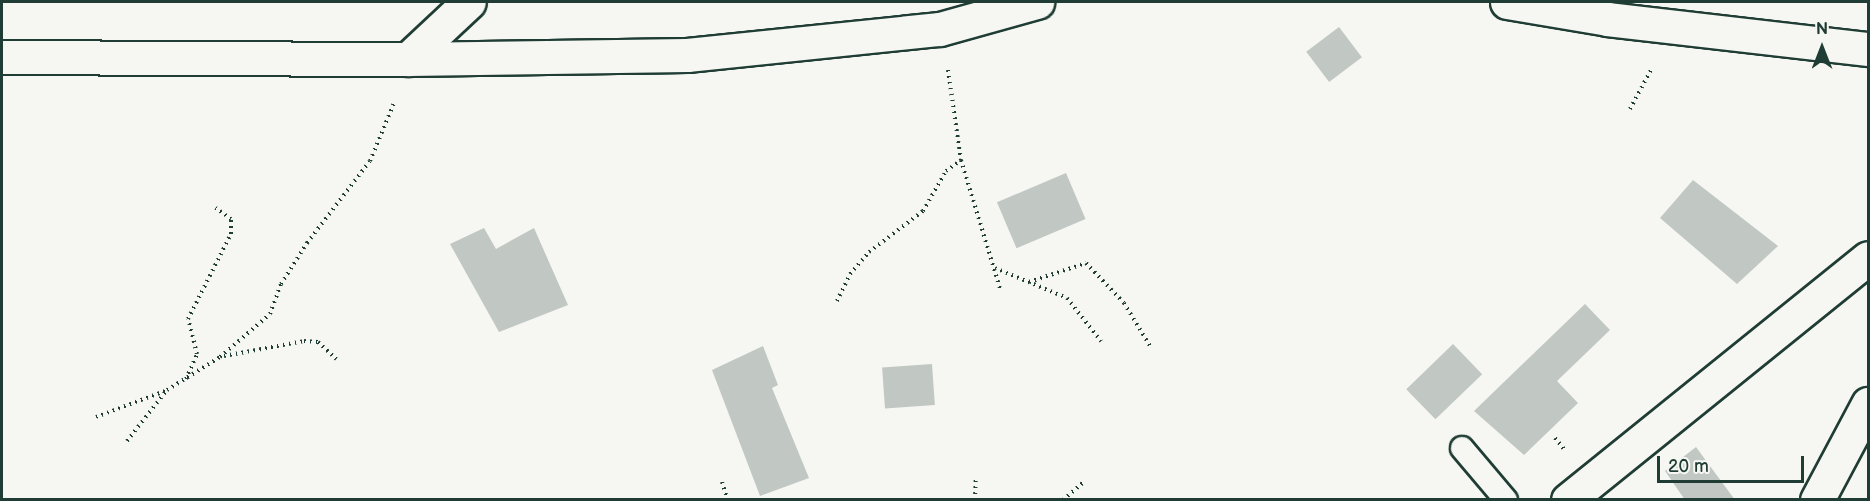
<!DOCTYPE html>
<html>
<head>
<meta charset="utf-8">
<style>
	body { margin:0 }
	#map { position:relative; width:1870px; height:501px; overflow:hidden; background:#f6f6f2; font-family:"Balsamiq Sans",sans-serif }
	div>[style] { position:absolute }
	.building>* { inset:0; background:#c1c8c3; transform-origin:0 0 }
	.path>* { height:4px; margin-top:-2px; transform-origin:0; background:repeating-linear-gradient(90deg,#1f3d34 0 1.5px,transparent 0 6px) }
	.roads { filter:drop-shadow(2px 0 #1f3d34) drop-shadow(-2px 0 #1f3d34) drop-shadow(0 2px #1f3d34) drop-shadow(0 -2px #1f3d34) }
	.service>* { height:22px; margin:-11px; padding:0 11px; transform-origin:11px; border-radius:11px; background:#f6f6f2 }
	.minor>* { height:33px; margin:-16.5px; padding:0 16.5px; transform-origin:16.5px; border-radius:16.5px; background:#f6f6f2 }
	span { translate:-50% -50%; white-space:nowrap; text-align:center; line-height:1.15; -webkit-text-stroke:6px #f6f6f2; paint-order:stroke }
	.frame { position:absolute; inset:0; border:3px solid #1f3d34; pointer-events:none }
	.north { position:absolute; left:1792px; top:18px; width:60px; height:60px; -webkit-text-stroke:4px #f6f6f2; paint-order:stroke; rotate:0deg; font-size:16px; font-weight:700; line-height:24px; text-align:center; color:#1f3d34 }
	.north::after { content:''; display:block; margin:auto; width:21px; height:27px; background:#1f3d34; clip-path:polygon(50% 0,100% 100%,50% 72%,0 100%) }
	.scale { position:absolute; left:1657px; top:456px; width:147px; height:27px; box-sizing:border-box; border:3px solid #1f3d34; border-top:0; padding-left:8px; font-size:18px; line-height:21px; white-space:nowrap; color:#1f3d34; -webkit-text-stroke:4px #f6f6f2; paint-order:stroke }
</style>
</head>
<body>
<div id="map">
	<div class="building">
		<i style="left:1339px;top:27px;width:38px;height:41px;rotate:53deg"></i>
		<i style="left:1066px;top:173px;width:50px;height:75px;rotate:67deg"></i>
		<i style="clip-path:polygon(1693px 180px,1778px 246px,1737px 284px,1660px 218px)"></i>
		<i style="clip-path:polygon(484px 228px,496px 249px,534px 228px,568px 305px,499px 332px,450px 244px)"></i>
		<i style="clip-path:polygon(1585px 304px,1610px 330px,1557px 381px,1578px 403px,1524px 455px,1474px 411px)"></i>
		<i style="left:1453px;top:344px;width:42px;height:65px;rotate:46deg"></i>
		<i style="clip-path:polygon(763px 346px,778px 385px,772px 388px,809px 478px,760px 496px,712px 370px)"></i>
		<i style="left:932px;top:364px;width:41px;height:50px;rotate:86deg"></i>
		<i style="clip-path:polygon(1696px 447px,1735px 500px,1685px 500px,1665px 471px)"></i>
	</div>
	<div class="path">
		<i style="left:948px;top:70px;width:91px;rotate:81.8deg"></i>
		<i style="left:961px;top:160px;width:134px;rotate:73.1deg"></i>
		<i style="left:1630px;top:109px;width:47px;rotate:-61.8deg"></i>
		<i style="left:995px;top:268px;width:78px;rotate:22.6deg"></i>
		<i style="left:1067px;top:298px;width:55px;rotate:51.7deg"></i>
		<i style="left:1029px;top:282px;width:60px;rotate:-18.4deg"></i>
		<i style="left:1086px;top:263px;width:55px;rotate:46.5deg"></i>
		<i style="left:1124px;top:303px;width:50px;rotate:58.8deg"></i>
		<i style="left:837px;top:301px;width:30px;rotate:-64deg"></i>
		<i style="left:850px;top:274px;width:29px;rotate:-49deg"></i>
		<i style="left:869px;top:252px;width:68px;rotate:-37.2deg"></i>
		<i style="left:923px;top:211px;width:46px;rotate:-60.1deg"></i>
		<i style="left:946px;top:171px;width:19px;rotate:-36deg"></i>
		<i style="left:224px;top:356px;width:81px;rotate:-10.6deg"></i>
		<i style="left:304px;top:341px;width:14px;rotate:4deg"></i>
		<i style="left:318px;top:342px;width:25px;rotate:43deg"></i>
		<i style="left:186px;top:379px;width:27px;rotate:-66deg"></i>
		<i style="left:197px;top:354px;width:36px;rotate:-104deg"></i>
		<i style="left:188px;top:319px;width:95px;rotate:-63.2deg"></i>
		<i style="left:231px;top:234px;width:15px;rotate:-90deg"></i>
		<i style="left:231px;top:219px;width:19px;rotate:-144deg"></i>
		<i style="left:96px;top:417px;width:74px;rotate:-20.6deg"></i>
		<i style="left:1555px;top:438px;width:14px;rotate:51deg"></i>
		<i style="left:127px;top:441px;width:65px;rotate:-51.9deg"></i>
		<i style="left:167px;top:390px;width:62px;rotate:-31.9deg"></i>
		<i style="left:220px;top:357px;width:66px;rotate:-40.7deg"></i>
		<i style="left:270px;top:314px;width:32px;rotate:-70deg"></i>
		<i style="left:281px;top:284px;width:49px;rotate:-57.6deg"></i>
		<i style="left:307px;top:243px;width:103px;rotate:-52.5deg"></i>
		<i style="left:370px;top:161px;width:63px;rotate:-67.5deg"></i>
		<i style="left:722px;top:482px;width:19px;rotate:72deg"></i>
		<i style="left:975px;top:500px;width:24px;rotate:-88deg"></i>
		<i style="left:1063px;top:500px;width:28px;rotate:-41deg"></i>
	</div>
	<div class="roads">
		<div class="service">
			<i style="left:1462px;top:448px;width:68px;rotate:49.8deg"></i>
		</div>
		<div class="minor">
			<i style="left:1507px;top:2px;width:101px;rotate:9.6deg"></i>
			<i style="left:1607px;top:19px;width:263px;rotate:6.6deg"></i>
			<i style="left:2px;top:57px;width:406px;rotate:0.3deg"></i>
			<i style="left:408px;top:59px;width:83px;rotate:-43.1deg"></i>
			<i style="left:408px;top:59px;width:279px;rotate:-0.8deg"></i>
			<i style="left:687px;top:55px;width:254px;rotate:-5.9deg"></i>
			<i style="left:940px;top:29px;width:101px;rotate:-15.6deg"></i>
			<i style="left:1568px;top:500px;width:385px;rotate:-38.9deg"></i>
			<i style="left:1817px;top:500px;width:109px;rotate:-62deg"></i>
		</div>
	</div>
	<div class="frame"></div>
	<div class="north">N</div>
	<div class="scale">20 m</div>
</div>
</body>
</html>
